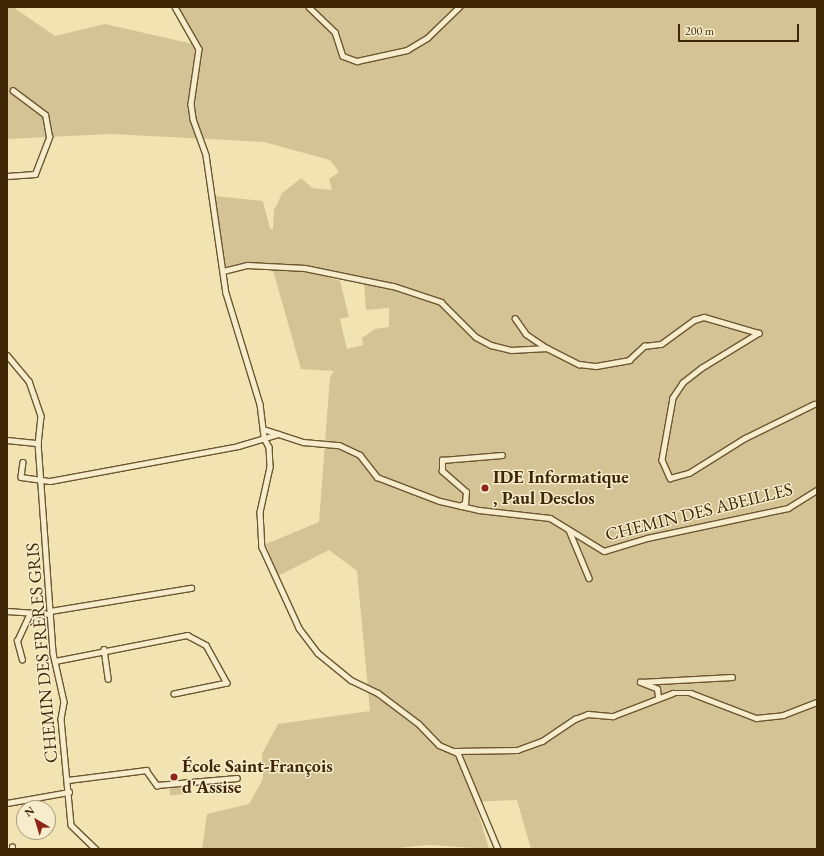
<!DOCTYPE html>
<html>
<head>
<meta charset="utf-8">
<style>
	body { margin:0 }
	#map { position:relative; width:824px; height:856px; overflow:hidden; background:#f2e4b2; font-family:"EB Garamond",serif }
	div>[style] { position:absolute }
	.green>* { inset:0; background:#d4c495; transform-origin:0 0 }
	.roads { filter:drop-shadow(1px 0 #6c5631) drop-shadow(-1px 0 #6c5631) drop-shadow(0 1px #6c5631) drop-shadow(0 -1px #6c5631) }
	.street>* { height:4.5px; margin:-2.25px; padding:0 2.25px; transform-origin:2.25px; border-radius:2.25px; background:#f7edcd }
	.dots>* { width:11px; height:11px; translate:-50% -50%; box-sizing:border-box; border:2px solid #f7edcd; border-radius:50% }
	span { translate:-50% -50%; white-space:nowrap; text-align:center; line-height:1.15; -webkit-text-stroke:3px #f7edcd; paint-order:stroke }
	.poi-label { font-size:18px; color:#3f2706; font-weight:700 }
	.left { translate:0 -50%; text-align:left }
	.street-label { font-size:18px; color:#3f2706 }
	.frame { position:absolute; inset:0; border:8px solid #3f2706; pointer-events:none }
	.north { position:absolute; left:16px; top:800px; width:40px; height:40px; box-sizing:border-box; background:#f7edcd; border:1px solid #ad9e7d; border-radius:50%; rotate:322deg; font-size:11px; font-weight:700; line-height:16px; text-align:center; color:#3f2706 }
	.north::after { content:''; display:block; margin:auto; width:14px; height:18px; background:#8f2418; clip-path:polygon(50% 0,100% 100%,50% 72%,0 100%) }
	.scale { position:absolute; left:678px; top:24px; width:121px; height:18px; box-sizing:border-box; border:2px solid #3f2706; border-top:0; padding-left:5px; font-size:12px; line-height:14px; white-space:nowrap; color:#3f2706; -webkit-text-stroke:3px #f7edcd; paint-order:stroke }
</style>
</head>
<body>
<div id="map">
	<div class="green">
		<i style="clip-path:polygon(7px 7px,13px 7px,55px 36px,105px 24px,193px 44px,174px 7px,817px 7px,817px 849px,531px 849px,517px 800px,475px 802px,489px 849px,429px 845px,387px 849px,202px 849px,207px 814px,249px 804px,263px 779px,262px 754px,278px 724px,370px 711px,357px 571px,329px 550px,278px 576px,266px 544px,319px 522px,330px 377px,334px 371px,301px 369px,272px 267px,306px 270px,340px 281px,349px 317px,340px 319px,347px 349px,363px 345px,362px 338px,375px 329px,389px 327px,389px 308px,366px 310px,364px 283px,404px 292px,407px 288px,294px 266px,263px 263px,229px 268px,225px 265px,214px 196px,263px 201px,270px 229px,273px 229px,274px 207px,275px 209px,282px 193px,299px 180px,301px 178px,312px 188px,332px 190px,329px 179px,339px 172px,330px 160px,264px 142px,110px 134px,7px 139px)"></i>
		<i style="left:184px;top:784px;width:10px;height:15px;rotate:84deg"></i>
	</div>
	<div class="roads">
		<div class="street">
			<i style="left:175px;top:7px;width:48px;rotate:60.3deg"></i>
			<i style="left:199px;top:49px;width:56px;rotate:98.3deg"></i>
			<i style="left:191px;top:104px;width:15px;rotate:82deg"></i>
			<i style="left:193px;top:119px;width:38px;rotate:70deg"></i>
			<i style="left:206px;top:155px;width:139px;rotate:81.8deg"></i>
			<i style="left:226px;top:293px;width:116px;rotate:73deg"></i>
			<i style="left:260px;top:404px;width:34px;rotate:83deg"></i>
			<i style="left:309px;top:7px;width:36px;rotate:44deg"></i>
			<i style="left:335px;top:32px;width:25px;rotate:72deg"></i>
			<i style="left:343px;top:56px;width:15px;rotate:20deg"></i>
			<i style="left:357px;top:61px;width:51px;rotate:-12.4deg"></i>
			<i style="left:407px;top:50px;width:23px;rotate:-31deg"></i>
			<i style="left:427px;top:38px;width:45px;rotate:-44.1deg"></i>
			<i style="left:7px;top:176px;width:28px;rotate:-4deg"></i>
			<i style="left:35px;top:174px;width:40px;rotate:-69deg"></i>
			<i style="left:49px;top:137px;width:22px;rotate:-100deg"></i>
			<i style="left:45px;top:115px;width:40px;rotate:-143deg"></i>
			<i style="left:223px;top:271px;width:25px;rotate:-14deg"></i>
			<i style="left:247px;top:265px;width:58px;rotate:3deg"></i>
			<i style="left:305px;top:268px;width:90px;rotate:11.6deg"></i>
			<i style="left:393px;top:286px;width:51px;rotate:18.4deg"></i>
			<i style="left:441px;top:302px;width:49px;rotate:45deg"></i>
			<i style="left:476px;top:337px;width:17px;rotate:28deg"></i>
			<i style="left:491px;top:345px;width:21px;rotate:14deg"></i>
			<i style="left:511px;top:350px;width:36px;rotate:-3deg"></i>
			<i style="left:547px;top:348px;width:36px;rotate:27deg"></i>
			<i style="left:579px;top:364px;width:17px;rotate:7deg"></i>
			<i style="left:596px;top:366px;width:34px;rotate:-10deg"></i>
			<i style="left:629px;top:360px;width:21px;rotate:-43deg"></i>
			<i style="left:644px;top:346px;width:17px;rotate:-7deg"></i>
			<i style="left:661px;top:344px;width:41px;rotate:-36deg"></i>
			<i style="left:694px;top:320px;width:10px;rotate:-17deg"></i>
			<i style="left:704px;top:317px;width:57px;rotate:16.2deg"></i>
			<i style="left:759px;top:333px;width:67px;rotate:148.4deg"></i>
			<i style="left:702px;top:368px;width:24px;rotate:142deg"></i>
			<i style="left:683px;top:383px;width:18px;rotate:124deg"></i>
			<i style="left:673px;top:398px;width:63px;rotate:100.1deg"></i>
			<i style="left:662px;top:460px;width:20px;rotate:66deg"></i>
			<i style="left:670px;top:478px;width:20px;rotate:-15deg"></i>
			<i style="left:689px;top:473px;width:66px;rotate:-32deg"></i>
			<i style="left:745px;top:438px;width:77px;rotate:-26.2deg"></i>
			<i style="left:515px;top:318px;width:19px;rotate:55deg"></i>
			<i style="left:526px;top:334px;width:25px;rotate:34deg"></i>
			<i style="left:7px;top:355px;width:34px;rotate:50deg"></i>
			<i style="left:29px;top:381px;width:37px;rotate:71deg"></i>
			<i style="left:41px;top:416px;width:27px;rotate:96deg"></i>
			<i style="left:266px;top:430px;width:39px;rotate:18deg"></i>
			<i style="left:303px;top:442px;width:36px;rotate:5deg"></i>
			<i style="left:339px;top:445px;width:23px;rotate:25deg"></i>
			<i style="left:360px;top:455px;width:28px;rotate:52deg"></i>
			<i style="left:377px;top:477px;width:67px;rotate:20.9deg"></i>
			<i style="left:440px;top:501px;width:40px;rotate:13deg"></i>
			<i style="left:479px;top:510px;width:71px;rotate:6.4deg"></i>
			<i style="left:550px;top:518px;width:63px;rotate:31.4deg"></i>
			<i style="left:604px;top:551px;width:45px;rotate:-16.8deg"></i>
			<i style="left:647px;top:538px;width:144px;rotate:-12deg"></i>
			<i style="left:788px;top:508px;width:34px;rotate:-32deg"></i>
			<i style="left:264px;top:438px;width:10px;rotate:61deg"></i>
			<i style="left:269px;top:447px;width:20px;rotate:87deg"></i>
			<i style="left:270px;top:467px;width:46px;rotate:102.5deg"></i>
			<i style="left:260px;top:512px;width:35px;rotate:87deg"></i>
			<i style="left:262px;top:547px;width:89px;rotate:65.4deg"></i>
			<i style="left:299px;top:628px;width:31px;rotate:53deg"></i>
			<i style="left:318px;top:653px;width:43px;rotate:39.3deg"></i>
			<i style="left:351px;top:680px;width:30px;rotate:26deg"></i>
			<i style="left:378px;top:693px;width:51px;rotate:37.1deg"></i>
			<i style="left:419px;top:724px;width:29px;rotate:46deg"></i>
			<i style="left:439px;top:745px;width:21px;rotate:23deg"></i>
			<i style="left:458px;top:753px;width:104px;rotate:67.4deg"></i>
			<i style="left:7px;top:440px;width:31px;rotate:6deg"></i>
			<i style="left:38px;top:443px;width:211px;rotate:85.9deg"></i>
			<i style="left:53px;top:653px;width:50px;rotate:77.3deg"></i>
			<i style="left:64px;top:702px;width:17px;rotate:100deg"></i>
			<i style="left:61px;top:719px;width:106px;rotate:84.6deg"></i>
			<i style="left:71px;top:825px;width:35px;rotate:44deg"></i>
			<i style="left:23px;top:462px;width:15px;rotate:98deg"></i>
			<i style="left:21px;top:477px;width:29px;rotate:8deg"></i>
			<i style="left:50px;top:481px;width:191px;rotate:-10.5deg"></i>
			<i style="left:238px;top:446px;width:42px;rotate:-16.7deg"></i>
			<i style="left:460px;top:506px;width:6px;rotate:-31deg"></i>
			<i style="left:465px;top:503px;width:11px;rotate:-85deg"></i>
			<i style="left:466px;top:492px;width:32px;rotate:-139deg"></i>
			<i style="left:442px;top:471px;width:11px;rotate:-90deg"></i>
			<i style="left:442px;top:460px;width:60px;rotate:-4.8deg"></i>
			<i style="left:569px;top:530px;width:52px;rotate:67.4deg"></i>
			<i style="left:7px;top:611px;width:43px;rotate:4deg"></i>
			<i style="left:50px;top:611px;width:143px;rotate:-9.3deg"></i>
			<i style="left:104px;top:649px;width:30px;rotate:82deg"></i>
			<i style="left:22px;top:660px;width:20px;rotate:-105deg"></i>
			<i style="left:17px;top:641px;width:29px;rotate:-65deg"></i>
			<i style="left:55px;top:661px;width:135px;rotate:-11.1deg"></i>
			<i style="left:187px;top:635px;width:21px;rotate:28deg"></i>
			<i style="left:206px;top:645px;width:43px;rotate:61.1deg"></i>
			<i style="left:227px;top:683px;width:54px;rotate:168.3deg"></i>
			<i style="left:658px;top:697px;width:8px;rotate:-97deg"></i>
			<i style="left:657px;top:689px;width:18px;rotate:-158deg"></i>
			<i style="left:640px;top:682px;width:92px;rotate:-3.1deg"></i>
			<i style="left:455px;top:751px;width:62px;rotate:-0.9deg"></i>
			<i style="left:517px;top:750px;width:27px;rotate:-20deg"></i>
			<i style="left:542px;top:741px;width:40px;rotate:-34deg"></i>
			<i style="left:575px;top:719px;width:14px;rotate:-21deg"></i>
			<i style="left:588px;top:714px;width:25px;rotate:5deg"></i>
			<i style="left:613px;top:716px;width:64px;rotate:-21deg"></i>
			<i style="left:673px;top:693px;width:18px"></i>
			<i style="left:691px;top:693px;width:70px;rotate:21deg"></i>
			<i style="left:756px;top:718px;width:27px;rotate:-6deg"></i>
			<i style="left:783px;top:715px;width:36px;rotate:-21deg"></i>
			<i style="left:68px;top:780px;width:79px;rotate:-7.3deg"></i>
			<i style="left:146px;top:770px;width:19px;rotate:54deg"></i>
			<i style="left:157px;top:785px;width:80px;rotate:-5deg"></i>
			<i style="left:7px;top:803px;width:63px;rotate:-10.1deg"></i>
			<i style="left:12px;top:849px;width:2px;rotate:-90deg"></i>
		</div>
	</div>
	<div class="dots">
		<i style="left:485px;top:488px;background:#8f2418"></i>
		<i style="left:174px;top:777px;background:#8f2418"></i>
	</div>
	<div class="poi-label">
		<span class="left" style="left:493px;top:488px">IDE Informatique<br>, Paul Desclos</span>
		<span class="left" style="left:182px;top:777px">École Saint-François<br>d'Assise</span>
	</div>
	<div class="street-label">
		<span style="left:699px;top:512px;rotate:-14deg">CHEMIN DES ABEILLES</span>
		<span style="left:42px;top:653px;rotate:-95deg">CHEMIN DES FRÈRES GRIS</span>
	</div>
	<div class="frame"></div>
	<div class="north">N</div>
	<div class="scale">200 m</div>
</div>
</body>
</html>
